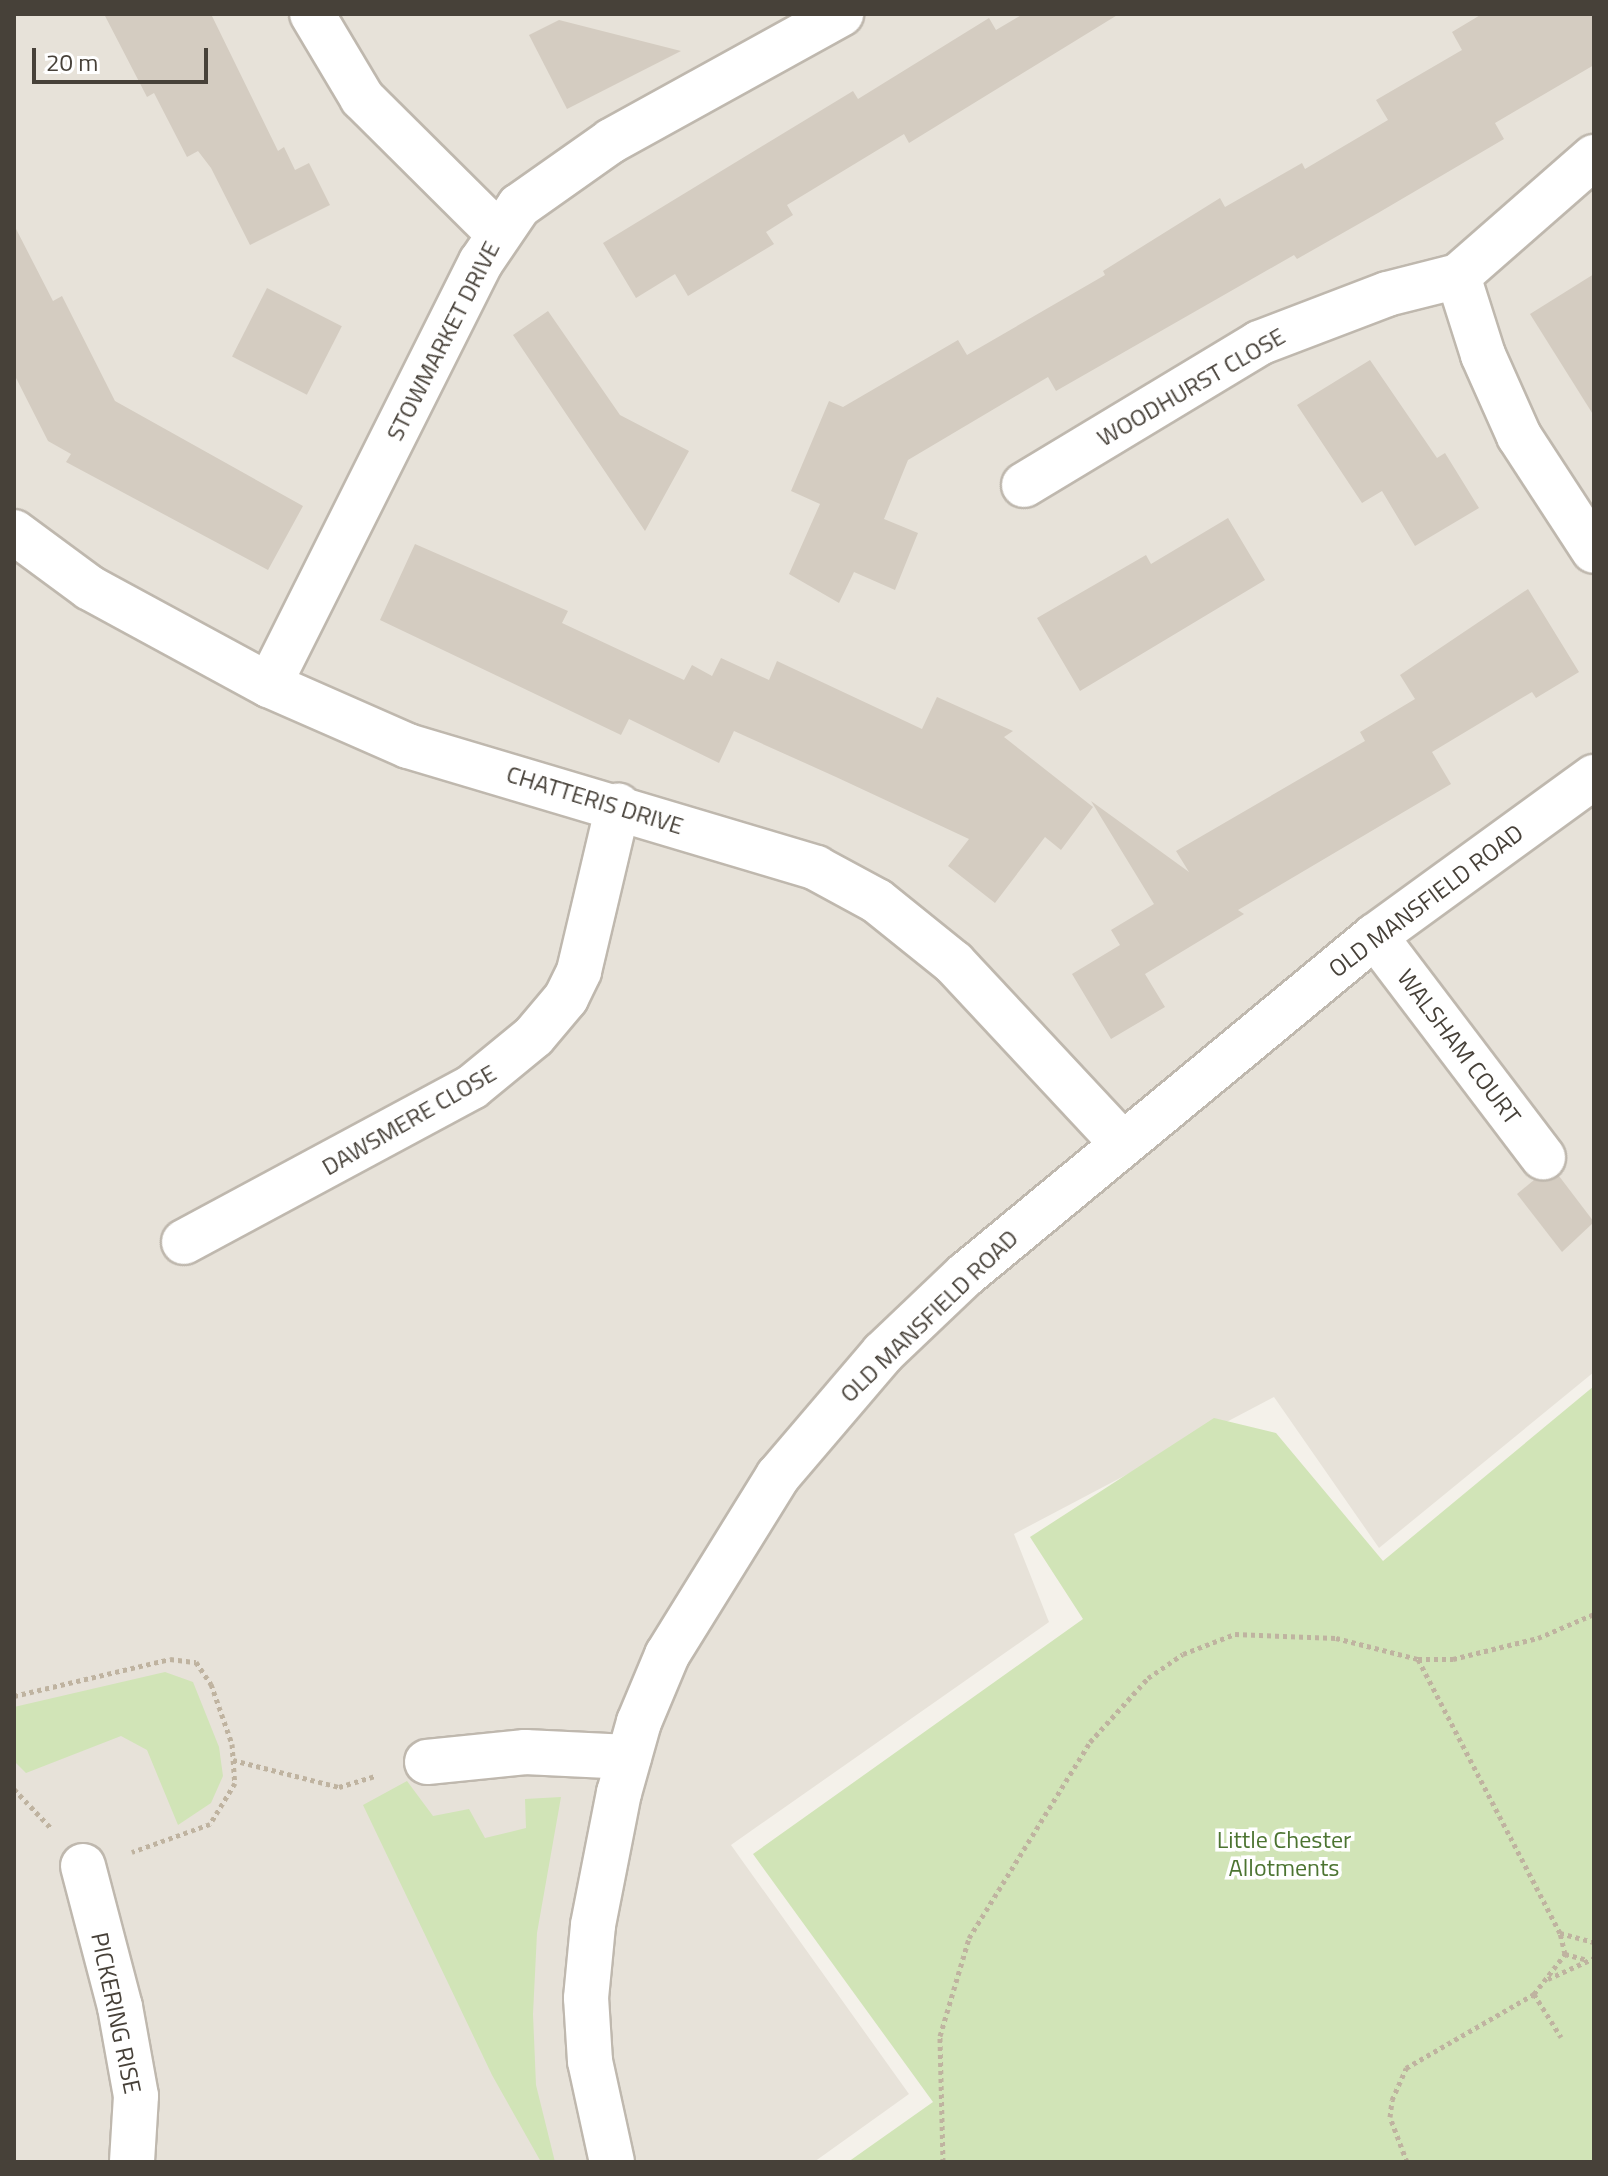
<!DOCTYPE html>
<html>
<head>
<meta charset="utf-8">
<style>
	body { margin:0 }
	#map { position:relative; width:1608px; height:2176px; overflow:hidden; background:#f4f1ea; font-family:"Titillium Web",sans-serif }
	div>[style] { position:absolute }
	.residential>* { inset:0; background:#e7e2d9 }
	.green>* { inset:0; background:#d1e4b7 }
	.building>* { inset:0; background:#d4ccc1; transform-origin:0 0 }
	.path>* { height:5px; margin-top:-2.5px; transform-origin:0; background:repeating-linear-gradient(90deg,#bfb3a0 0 4px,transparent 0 8px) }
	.roads { filter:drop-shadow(2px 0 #bfb8ae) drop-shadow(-2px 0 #bfb8ae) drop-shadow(0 2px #bfb8ae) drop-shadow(0 -2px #bfb8ae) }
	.minor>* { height:44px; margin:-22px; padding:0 22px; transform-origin:22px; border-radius:22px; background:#fff }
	span { translate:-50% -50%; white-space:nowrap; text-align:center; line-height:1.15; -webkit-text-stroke:7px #fff; paint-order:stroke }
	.street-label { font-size:24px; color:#474139 }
	.park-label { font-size:24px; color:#4c7431 }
	.frame { position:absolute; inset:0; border:16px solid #474139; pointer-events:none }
	.scale { position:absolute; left:32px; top:48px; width:176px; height:36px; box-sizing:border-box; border:4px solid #474139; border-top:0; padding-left:10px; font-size:24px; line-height:28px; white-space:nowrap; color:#474139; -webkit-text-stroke:6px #fff; paint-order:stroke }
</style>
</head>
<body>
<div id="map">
	<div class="residential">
		<i style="clip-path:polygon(14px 14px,1594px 14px,1594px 1372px,1379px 1548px,1274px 1397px,1014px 1534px,1049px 1622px,731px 1845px,909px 2094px,814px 2162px,14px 2162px)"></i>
	</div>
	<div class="green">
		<i style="clip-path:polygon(1594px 1386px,1594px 2162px,848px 2162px,933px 2102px,753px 1854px,1083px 1619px,1030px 1537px,1214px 1418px,1276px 1433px,1383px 1561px)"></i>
		<i style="clip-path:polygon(165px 1672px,193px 1682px,219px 1747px,223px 1776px,211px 1803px,178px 1825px,147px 1750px,121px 1736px,26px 1773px,14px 1761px,14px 1707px)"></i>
		<i style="clip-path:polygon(407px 1781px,433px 1816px,469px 1809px,485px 1838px,526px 1828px,525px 1799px,561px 1797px,537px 1933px,533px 2014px,536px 2085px,555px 2162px,541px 2162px,492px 2075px,363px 1805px)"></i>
	</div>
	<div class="building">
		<i style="clip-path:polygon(104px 14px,211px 14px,278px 151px,284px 147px,295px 170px,309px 163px,330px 205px,250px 245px,211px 168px,198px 151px,187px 157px,154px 93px,147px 97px)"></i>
		<i style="clip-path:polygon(1023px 14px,1119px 14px,909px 143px,904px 134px,787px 205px,793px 215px,766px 232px,774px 244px,688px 296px,675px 274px,636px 298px,603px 243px,853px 91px,858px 99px,989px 18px,996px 30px)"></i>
		<i style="clip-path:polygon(1482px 14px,1594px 14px,1594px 65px,1495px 123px,1504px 139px,1378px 213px,1297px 259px,1294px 255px,1056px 391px,1048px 377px,908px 460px,884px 519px,918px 533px,895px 590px,854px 572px,839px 603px,789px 574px,820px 504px,791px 491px,829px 401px,843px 407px,958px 340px,967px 355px,1105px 275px,1103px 271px,1220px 198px,1225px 207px,1302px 163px,1305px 169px,1388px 120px,1376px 100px,1462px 50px,1452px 32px)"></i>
		<i style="clip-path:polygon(559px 20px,681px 51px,567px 109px,529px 35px)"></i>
		<i style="clip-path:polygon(14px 225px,53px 301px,62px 296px,115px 401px,303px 506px,268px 570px,66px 462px,71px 454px,48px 441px,14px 374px)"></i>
		<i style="clip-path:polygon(1594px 274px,1594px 416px,1530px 314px)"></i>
		<i style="left:267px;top:288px;width:84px;height:77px;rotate:27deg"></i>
		<i style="clip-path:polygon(548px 311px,620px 415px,689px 451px,645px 531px,513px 335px)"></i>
		<i style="clip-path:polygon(1370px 360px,1437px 458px,1445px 453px,1479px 508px,1415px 546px,1382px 491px,1362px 503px,1297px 405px)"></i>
		<i style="clip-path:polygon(1228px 518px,1265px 580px,1080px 691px,1037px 618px,1146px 555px,1151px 564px)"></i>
		<i style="clip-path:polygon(415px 544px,568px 611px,562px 623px,684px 680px,692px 665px,712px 676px,721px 658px,769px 680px,777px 661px,922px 729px,937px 697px,1013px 731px,1004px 737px,1093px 807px,1061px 850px,1045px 837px,995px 903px,948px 866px,969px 839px,836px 777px,734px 731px,719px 763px,629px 719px,621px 735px,380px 620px)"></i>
		<i style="clip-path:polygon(1528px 589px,1579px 672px,1536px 698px,1532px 692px,1432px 752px,1451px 784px,1238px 910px,1244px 914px,1145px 974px,1165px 1007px,1111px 1039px,1072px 974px,1120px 945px,1111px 930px,1154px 904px,1091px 801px,1189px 872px,1176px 851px,1365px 741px,1360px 732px,1415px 699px,1400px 675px)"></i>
		<i style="clip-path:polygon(1559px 1176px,1594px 1222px,1562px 1252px,1517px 1194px,1534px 1180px)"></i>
	</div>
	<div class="path">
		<i style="left:14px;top:1696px;width:160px;rotate:-13.3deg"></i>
		<i style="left:170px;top:1659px;width:26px;rotate:7deg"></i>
		<i style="left:196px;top:1662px;width:27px;rotate:56deg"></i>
		<i style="left:211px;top:1684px;width:64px;rotate:70.7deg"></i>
		<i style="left:232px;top:1744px;width:39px;rotate:86deg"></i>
		<i style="left:235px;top:1783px;width:48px;rotate:121.4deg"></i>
		<i style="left:210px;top:1824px;width:83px;rotate:160.3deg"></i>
		<i style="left:233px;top:1760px;width:109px;rotate:14.3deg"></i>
		<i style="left:339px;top:1787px;width:39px;rotate:-17deg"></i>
		<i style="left:14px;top:1789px;width:54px;rotate:46.5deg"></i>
		<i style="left:1560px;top:1933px;width:35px;rotate:15deg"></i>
		<i style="left:1565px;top:1954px;width:23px;rotate:15deg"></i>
		<i style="left:1548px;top:1979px;width:51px;rotate:-24.5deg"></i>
		<i style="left:1534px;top:1994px;width:51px;rotate:57.9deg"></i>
		<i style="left:943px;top:2162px;width:126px;rotate:-91.4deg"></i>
		<i style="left:940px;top:2036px;width:102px;rotate:-73.5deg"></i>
		<i style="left:969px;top:1938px;width:230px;rotate:-58.3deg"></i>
		<i style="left:1090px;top:1742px;width:86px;rotate:-47.8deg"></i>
		<i style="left:1148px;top:1678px;width:42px;rotate:-34.4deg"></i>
		<i style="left:1183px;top:1654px;width:56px;rotate:-21deg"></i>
		<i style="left:1235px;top:1634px;width:101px;rotate:2.3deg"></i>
		<i style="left:1336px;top:1638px;width:85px;rotate:14.4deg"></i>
		<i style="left:1418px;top:1659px;width:35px"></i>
		<i style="left:1453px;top:1659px;width:88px;rotate:-13.9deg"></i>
		<i style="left:1538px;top:1638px;width:61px;rotate:-23.2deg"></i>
		<i style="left:1407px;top:2162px;width:48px;rotate:-110.7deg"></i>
		<i style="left:1390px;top:2117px;width:17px;rotate:-83deg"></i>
		<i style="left:1392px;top:2100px;width:35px;rotate:-66deg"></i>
		<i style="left:1406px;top:2068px;width:148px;rotate:-30deg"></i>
		<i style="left:1534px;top:1994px;width:51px;rotate:-52.2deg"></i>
		<i style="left:1565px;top:1954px;width:22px;rotate:-103deg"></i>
		<i style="left:1560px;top:1933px;width:309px;rotate:-117.4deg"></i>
	</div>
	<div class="roads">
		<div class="minor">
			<i style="left:312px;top:14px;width:98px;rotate:59.2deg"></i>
			<i style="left:362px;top:98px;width:192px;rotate:44.8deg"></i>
			<i style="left:1458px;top:276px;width:83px;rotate:72.4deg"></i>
			<i style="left:1483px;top:355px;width:89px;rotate:66deg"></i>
			<i style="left:1519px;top:436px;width:137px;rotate:56.9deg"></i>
			<i style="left:1024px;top:485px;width:275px;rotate:-31.1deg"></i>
			<i style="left:1259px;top:343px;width:137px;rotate:-20.9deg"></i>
			<i style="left:1387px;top:294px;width:73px;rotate:-14.2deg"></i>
			<i style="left:1458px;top:276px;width:181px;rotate:-41.2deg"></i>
			<i style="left:14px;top:532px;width:94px;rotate:36.4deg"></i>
			<i style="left:90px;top:588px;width:204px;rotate:28.5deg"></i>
			<i style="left:269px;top:685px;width:152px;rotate:23.7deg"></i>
			<i style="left:408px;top:746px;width:426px;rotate:16.6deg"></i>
			<i style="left:816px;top:868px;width:69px;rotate:28.4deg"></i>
			<i style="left:877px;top:901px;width:99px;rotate:38.8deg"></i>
			<i style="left:954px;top:963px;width:245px;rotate:47deg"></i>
			<i style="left:269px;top:685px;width:473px;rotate:-63.4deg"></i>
			<i style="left:481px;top:262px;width:68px;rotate:-55.8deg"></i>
			<i style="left:519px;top:206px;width:113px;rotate:-35.2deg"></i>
			<i style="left:611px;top:141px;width:263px;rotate:-28.9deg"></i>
			<i style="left:1375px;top:936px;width:278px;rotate:52.8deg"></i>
			<i style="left:184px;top:1242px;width:327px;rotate:-28.3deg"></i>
			<i style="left:472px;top:1087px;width:80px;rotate:-39.4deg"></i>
			<i style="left:534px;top:1036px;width:50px;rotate:-49.9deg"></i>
			<i style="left:566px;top:998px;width:30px;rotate:-64deg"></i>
			<i style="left:579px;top:971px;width:170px;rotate:-76.7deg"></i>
			<i style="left:427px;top:1762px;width:99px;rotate:-5.8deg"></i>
			<i style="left:525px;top:1752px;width:104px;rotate:2.8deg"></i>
			<i style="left:83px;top:1866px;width:146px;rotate:75.3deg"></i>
			<i style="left:120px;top:2007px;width:90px;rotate:79.8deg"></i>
			<i style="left:136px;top:2096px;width:66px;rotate:93.5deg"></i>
			<i style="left:612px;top:2162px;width:103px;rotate:-102.3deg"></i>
			<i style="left:590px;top:2061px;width:63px;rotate:-93.6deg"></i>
			<i style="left:586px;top:1998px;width:73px;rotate:-84.5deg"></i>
			<i style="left:593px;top:1925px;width:135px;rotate:-78.9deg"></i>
			<i style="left:619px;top:1793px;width:74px;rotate:-74.3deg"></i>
			<i style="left:639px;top:1722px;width:73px;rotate:-67.3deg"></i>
			<i style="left:667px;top:1655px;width:211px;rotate:-58.2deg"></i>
			<i style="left:778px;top:1476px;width:162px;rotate:-49.5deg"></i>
			<i style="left:883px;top:1353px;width:113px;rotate:-43.6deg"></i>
			<i style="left:965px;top:1275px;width:532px;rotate:-39.58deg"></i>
			<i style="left:1375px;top:936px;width:271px;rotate:-36deg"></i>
		</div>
	</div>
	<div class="street-label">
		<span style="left:443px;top:341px;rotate:-63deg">STOWMARKET DRIVE</span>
		<span style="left:1191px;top:387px;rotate:-30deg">WOODHURST CLOSE</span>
		<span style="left:595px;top:800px;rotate:17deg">CHATTERIS DRIVE</span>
		<span style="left:1426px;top:901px;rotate:-37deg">OLD MANSFIELD ROAD</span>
		<span style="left:1459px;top:1047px;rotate:53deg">WALSHAM COURT</span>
		<span style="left:409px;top:1120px;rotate:-30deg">DAWSMERE CLOSE</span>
		<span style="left:929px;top:1316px;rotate:-44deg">OLD MANSFIELD ROAD</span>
		<span style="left:116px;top:2013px;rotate:78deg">PICKERING RISE</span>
	</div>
	<div class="park-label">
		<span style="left:1284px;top:1854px">Little Chester<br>Allotments</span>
	</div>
	<div class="frame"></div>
	<div class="scale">20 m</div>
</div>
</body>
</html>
